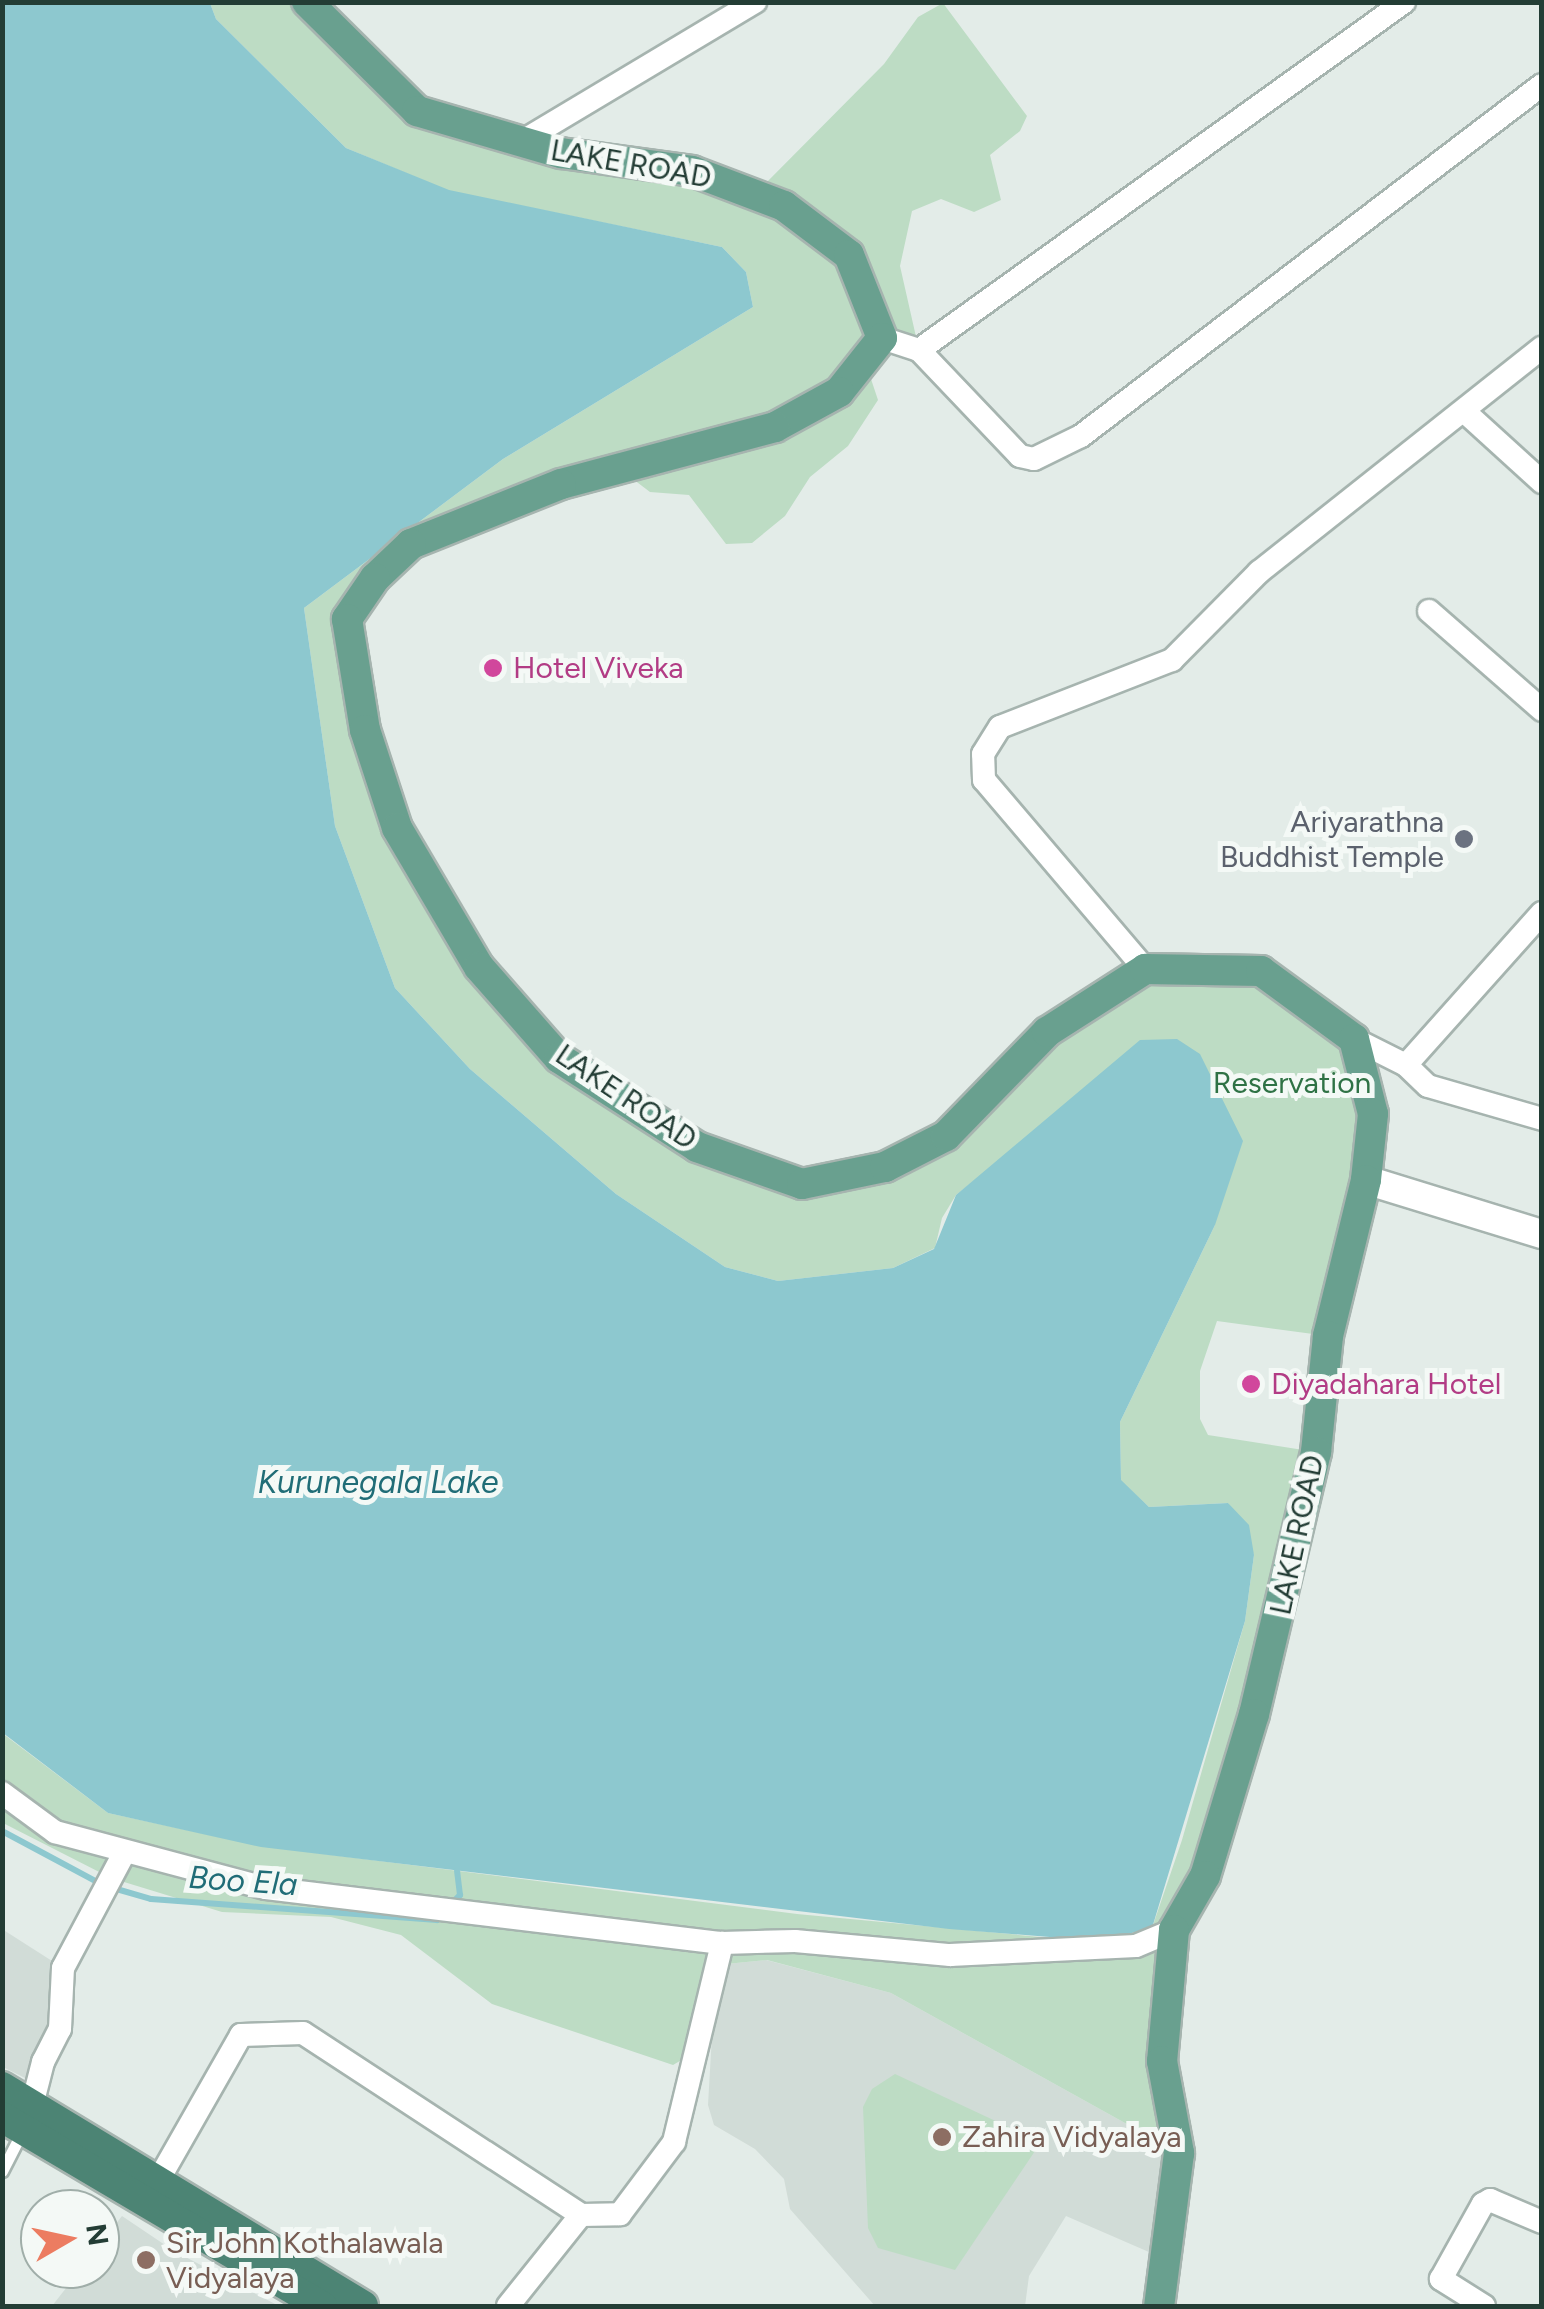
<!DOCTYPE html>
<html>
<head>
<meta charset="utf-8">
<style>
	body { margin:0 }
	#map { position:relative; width:1544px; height:2309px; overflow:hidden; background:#e3ece8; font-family:Figtree,sans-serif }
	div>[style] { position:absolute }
	.built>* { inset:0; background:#d1dcd7 }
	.green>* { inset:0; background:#bddcc4 }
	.water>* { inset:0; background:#8dc8cf }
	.stream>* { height:6px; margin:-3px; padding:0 3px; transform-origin:3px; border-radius:3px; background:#8dc8cf }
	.roads { filter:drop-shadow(2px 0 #a6b4af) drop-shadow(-2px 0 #a6b4af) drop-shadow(0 2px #a6b4af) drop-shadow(0 -2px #a6b4af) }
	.service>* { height:11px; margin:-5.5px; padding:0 5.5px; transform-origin:5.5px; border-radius:5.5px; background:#fff }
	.minor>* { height:22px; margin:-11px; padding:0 11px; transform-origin:11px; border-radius:11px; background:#fff }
	.tertiary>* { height:28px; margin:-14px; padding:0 14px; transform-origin:14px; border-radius:14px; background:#fff }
	.primary>* { height:30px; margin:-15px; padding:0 15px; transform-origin:15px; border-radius:15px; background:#69a08f }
	.trunk>* { height:30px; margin:-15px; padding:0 15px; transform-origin:15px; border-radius:15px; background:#4c8474 }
	.dots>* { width:28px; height:28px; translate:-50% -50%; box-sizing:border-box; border:5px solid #f4f9f6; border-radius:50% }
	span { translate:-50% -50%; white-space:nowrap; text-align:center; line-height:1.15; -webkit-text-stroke:10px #f4f9f6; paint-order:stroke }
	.street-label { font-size:30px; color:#233d35 }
	.hotel-label { font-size:30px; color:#b23c85 }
	.left { translate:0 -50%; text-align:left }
	.worship-label { font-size:30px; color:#5b616d }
	.right { translate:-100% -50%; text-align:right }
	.park-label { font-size:30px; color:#2f7245 }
	.education-label { font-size:30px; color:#785e54 }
	.water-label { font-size:32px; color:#206d77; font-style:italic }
	.frame { position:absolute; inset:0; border:5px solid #233d35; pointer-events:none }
	.north { position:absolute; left:20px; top:2189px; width:100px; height:100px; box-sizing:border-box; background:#f4f9f6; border:2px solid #a0aea9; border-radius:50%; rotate:81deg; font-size:28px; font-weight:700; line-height:40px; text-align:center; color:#233d35 }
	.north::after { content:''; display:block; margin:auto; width:35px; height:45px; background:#ec7c61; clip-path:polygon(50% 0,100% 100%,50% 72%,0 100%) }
</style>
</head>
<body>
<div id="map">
	<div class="built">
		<i style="clip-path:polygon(2px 1929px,63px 1968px,60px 2029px,31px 2081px,3px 2067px)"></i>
		<i style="clip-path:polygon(766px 1960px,891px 1993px,1179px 2153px,1165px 2259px,1066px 2216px,1029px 2276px,1025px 2306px,875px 2306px,790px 2209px,784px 2179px,755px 2149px,714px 2125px,708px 2105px,716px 1965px)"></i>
		<i style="clip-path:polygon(122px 2216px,174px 2251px,279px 2306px,52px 2306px,81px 2269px,100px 2269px,100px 2244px)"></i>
	</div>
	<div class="green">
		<i style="clip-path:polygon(210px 3px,307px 3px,417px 111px,760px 189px,884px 64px,918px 17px,943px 3px,1027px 116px,1020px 131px,990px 155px,1001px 200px,974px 212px,941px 199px,912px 211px,900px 266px,919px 350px,881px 339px,866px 364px,878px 400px,848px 446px,810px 477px,785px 516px,752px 543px,726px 544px,689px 495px,650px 492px,617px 467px,411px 544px,347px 620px,397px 827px,559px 1058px,697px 1147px,802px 1184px,885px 1167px,1145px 969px,1261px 971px,1354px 1039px,1373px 1114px,1328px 1336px,1217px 1321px,1200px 1371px,1200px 1419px,1208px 1435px,1316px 1452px,1278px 1628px,1174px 1930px,1179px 2153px,891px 1993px,767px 1960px,716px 1965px,702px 1971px,695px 2052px,673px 2065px,492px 2004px,401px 1935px,331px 1917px,222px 1912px,111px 1878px,3px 1823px,2px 1733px,108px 1813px,261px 1846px,797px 1914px,1136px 1946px,1152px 1928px,1182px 1840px,1245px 1621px,1254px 1555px,1228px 1503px,1149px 1507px,1121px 1481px,1120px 1422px,1215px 1225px,1020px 1144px,956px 1195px,942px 1218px,935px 1248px,893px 1268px,778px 1281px,725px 1267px,616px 1194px,470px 1069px,395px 988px,335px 826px,304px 608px,503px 459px,753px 307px,746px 272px,722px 247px,449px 191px,346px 148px,216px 19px)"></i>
		<i style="clip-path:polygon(895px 2074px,1030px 2137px,1035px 2151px,955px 2270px,878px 2248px,868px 2228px,863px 2107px,872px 2089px)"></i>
	</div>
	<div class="water">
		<i style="clip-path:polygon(2px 3px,210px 3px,216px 19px,346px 148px,449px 190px,722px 247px,746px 272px,753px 307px,503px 459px,304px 608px,335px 826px,395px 988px,470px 1069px,616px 1194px,725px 1267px,778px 1281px,893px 1268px,934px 1249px,956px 1195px,1140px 1040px,1177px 1039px,1200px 1054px,1243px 1141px,1215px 1225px,1120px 1422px,1121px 1480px,1149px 1507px,1228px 1503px,1249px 1525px,1254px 1555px,1245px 1621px,1152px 1928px,1099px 1941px,949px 1929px,261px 1847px,108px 1813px,3px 1733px)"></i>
	</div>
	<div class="stream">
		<i style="left:2px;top:1831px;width:112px;rotate:28.2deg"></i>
		<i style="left:113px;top:1888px;width:40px;rotate:16deg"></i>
		<i style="left:151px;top:1899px;width:287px;rotate:4.2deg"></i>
		<i style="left:437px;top:1920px;width:6px;rotate:-51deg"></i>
		<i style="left:453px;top:1902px;width:10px;rotate:-45deg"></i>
		<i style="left:460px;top:1895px;width:24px;rotate:-97deg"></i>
	</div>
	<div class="roads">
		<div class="service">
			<i style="left:2px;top:2171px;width:46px;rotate:-62.9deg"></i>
		</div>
		<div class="minor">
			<i style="left:521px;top:142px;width:273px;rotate:-30.9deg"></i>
			<i style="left:882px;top:338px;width:39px;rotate:18deg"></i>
			<i style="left:919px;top:350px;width:597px;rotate:-35.66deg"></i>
			<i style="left:919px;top:350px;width:146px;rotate:46.4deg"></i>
			<i style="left:1020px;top:456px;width:14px;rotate:12deg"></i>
			<i style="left:1034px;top:459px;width:52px;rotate:-26.1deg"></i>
			<i style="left:1081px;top:436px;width:579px;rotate:-37.29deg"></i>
			<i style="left:1465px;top:412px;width:104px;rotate:42.3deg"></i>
			<i style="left:1429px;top:611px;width:150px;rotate:41.2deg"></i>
			<i style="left:1145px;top:969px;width:248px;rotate:-130.4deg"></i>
			<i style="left:984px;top:780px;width:26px;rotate:-92deg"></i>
			<i style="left:983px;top:754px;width:32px;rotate:-58deg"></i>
			<i style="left:1000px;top:727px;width:185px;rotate:-21.3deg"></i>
			<i style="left:1172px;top:660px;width:124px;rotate:-45.3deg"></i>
			<i style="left:1259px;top:572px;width:361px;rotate:-38.4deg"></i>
			<i style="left:1354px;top:1039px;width:58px;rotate:26.6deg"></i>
			<i style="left:1406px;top:1065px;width:204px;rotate:-48.2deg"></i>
			<i style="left:1406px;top:1065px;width:30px;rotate:44deg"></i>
			<i style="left:1428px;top:1086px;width:119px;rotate:16.1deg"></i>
			<i style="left:2px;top:1793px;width:66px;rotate:36.3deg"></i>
			<i style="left:55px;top:1832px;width:218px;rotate:14.9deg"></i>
			<i style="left:266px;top:1888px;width:459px;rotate:6.9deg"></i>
			<i style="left:722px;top:1943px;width:73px;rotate:-1.6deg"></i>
			<i style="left:795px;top:1941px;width:156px;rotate:5.2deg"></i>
			<i style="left:950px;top:1955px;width:186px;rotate:-2.8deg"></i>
			<i style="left:1136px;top:1946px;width:41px;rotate:-22.8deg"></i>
			<i style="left:29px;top:2117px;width:57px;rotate:-75.7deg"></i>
			<i style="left:43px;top:2062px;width:37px;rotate:-63deg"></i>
			<i style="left:60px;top:2029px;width:61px;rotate:-87.2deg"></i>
			<i style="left:63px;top:1968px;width:128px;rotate:-62deg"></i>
			<i style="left:151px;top:2193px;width:182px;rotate:-60.3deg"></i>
			<i style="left:241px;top:2035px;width:62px;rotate:-1.8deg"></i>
			<i style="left:303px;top:2033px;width:332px;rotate:33.2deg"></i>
			<i style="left:508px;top:2306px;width:117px;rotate:-51.3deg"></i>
			<i style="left:581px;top:2215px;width:39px;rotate:-1deg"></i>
			<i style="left:620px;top:2214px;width:90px;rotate:-53.1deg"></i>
			<i style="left:674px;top:2142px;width:205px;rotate:-76.4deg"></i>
			<i style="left:1484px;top:2306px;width:51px;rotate:-147.9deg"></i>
			<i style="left:1441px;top:2279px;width:86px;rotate:-60.8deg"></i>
			<i style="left:1483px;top:2204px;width:8px;rotate:-30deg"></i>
			<i style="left:1490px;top:2200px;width:56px;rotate:22.9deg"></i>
		</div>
		<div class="tertiary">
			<i style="left:1366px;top:1180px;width:184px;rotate:17.1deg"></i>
		</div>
		<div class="primary">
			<i style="left:307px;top:2px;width:155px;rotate:44.7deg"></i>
			<i style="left:417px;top:111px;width:150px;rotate:16.3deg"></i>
			<i style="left:561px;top:153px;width:132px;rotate:7.8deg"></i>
			<i style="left:692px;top:171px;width:98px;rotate:20.8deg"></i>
			<i style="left:784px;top:206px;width:81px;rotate:37deg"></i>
			<i style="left:849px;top:255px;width:89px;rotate:68.3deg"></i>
			<i style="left:882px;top:338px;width:69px;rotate:128.5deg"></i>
			<i style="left:839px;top:392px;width:73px;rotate:151.3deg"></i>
			<i style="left:775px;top:427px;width:221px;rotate:165.1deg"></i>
			<i style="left:561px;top:484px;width:162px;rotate:158.2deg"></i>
			<i style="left:411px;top:544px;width:50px;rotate:136.6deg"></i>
			<i style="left:375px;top:578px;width:50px;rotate:124.3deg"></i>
			<i style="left:347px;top:619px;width:112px;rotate:80.8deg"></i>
			<i style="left:365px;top:730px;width:103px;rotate:71.9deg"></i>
			<i style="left:397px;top:828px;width:161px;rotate:59.5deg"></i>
			<i style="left:479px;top:967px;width:121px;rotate:48.7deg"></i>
			<i style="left:559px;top:1058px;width:164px;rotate:32.8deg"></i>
			<i style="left:697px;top:1147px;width:111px;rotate:19.4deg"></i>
			<i style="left:802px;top:1184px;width:85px;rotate:-11.6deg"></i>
			<i style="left:885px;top:1167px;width:68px;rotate:-26.9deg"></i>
			<i style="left:946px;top:1136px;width:145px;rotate:-45.8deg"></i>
			<i style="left:1047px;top:1032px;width:117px;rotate:-32.7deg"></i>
			<i style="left:1145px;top:969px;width:116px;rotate:1deg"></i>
			<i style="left:1261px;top:971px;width:115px;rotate:36.2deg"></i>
			<i style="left:1354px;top:1039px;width:77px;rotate:75.8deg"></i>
			<i style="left:1373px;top:1114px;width:66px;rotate:96.1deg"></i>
			<i style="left:1366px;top:1180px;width:161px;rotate:103.7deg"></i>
			<i style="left:1328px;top:1336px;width:117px;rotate:95.9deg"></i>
			<i style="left:1316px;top:1452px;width:269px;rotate:103.3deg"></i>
			<i style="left:1254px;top:1714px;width:169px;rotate:106.8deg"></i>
			<i style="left:1205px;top:1876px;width:62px;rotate:119.9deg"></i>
			<i style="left:1174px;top:1930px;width:132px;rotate:95.2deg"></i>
			<i style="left:1162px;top:2061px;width:94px;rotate:79.5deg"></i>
			<i style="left:1179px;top:2153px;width:154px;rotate:97.4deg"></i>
		</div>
		<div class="trunk">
			<i style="left:2px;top:2087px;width:422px;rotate:31.2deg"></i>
			<i style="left:2px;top:2117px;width:372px;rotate:30.6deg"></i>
		</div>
	</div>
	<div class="dots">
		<i style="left:493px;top:668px;background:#d1479c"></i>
		<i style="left:1464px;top:839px;background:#6b7280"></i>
		<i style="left:1251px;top:1384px;background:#d1479c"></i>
		<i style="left:942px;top:2137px;background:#8d6e63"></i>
		<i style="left:146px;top:2260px;background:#8d6e63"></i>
	</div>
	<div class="street-label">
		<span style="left:631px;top:164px;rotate:10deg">LAKE ROAD</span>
		<span style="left:626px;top:1097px;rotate:34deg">LAKE ROAD</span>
		<span style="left:1297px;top:1535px;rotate:-78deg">LAKE ROAD</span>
	</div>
	<div class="hotel-label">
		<span class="left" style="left:513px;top:668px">Hotel Viveka</span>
		<span class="left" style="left:1271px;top:1384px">Diyadahara Hotel</span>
	</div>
	<div class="worship-label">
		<span class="right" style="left:1444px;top:839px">Ariyarathna<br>Buddhist Temple</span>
	</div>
	<div class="park-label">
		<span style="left:1292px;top:1083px">Reservation</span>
	</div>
	<div class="education-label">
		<span class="left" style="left:962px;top:2137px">Zahira Vidyalaya</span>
		<span class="left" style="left:166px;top:2260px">Sir John Kothalawala<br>Vidyalaya</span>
	</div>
	<div class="water-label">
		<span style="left:378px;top:1482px">Kurunegala Lake</span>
		<span style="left:243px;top:1881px;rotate:4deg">Boo Ela</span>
	</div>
	<div class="frame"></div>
	<div class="north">N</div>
</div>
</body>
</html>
